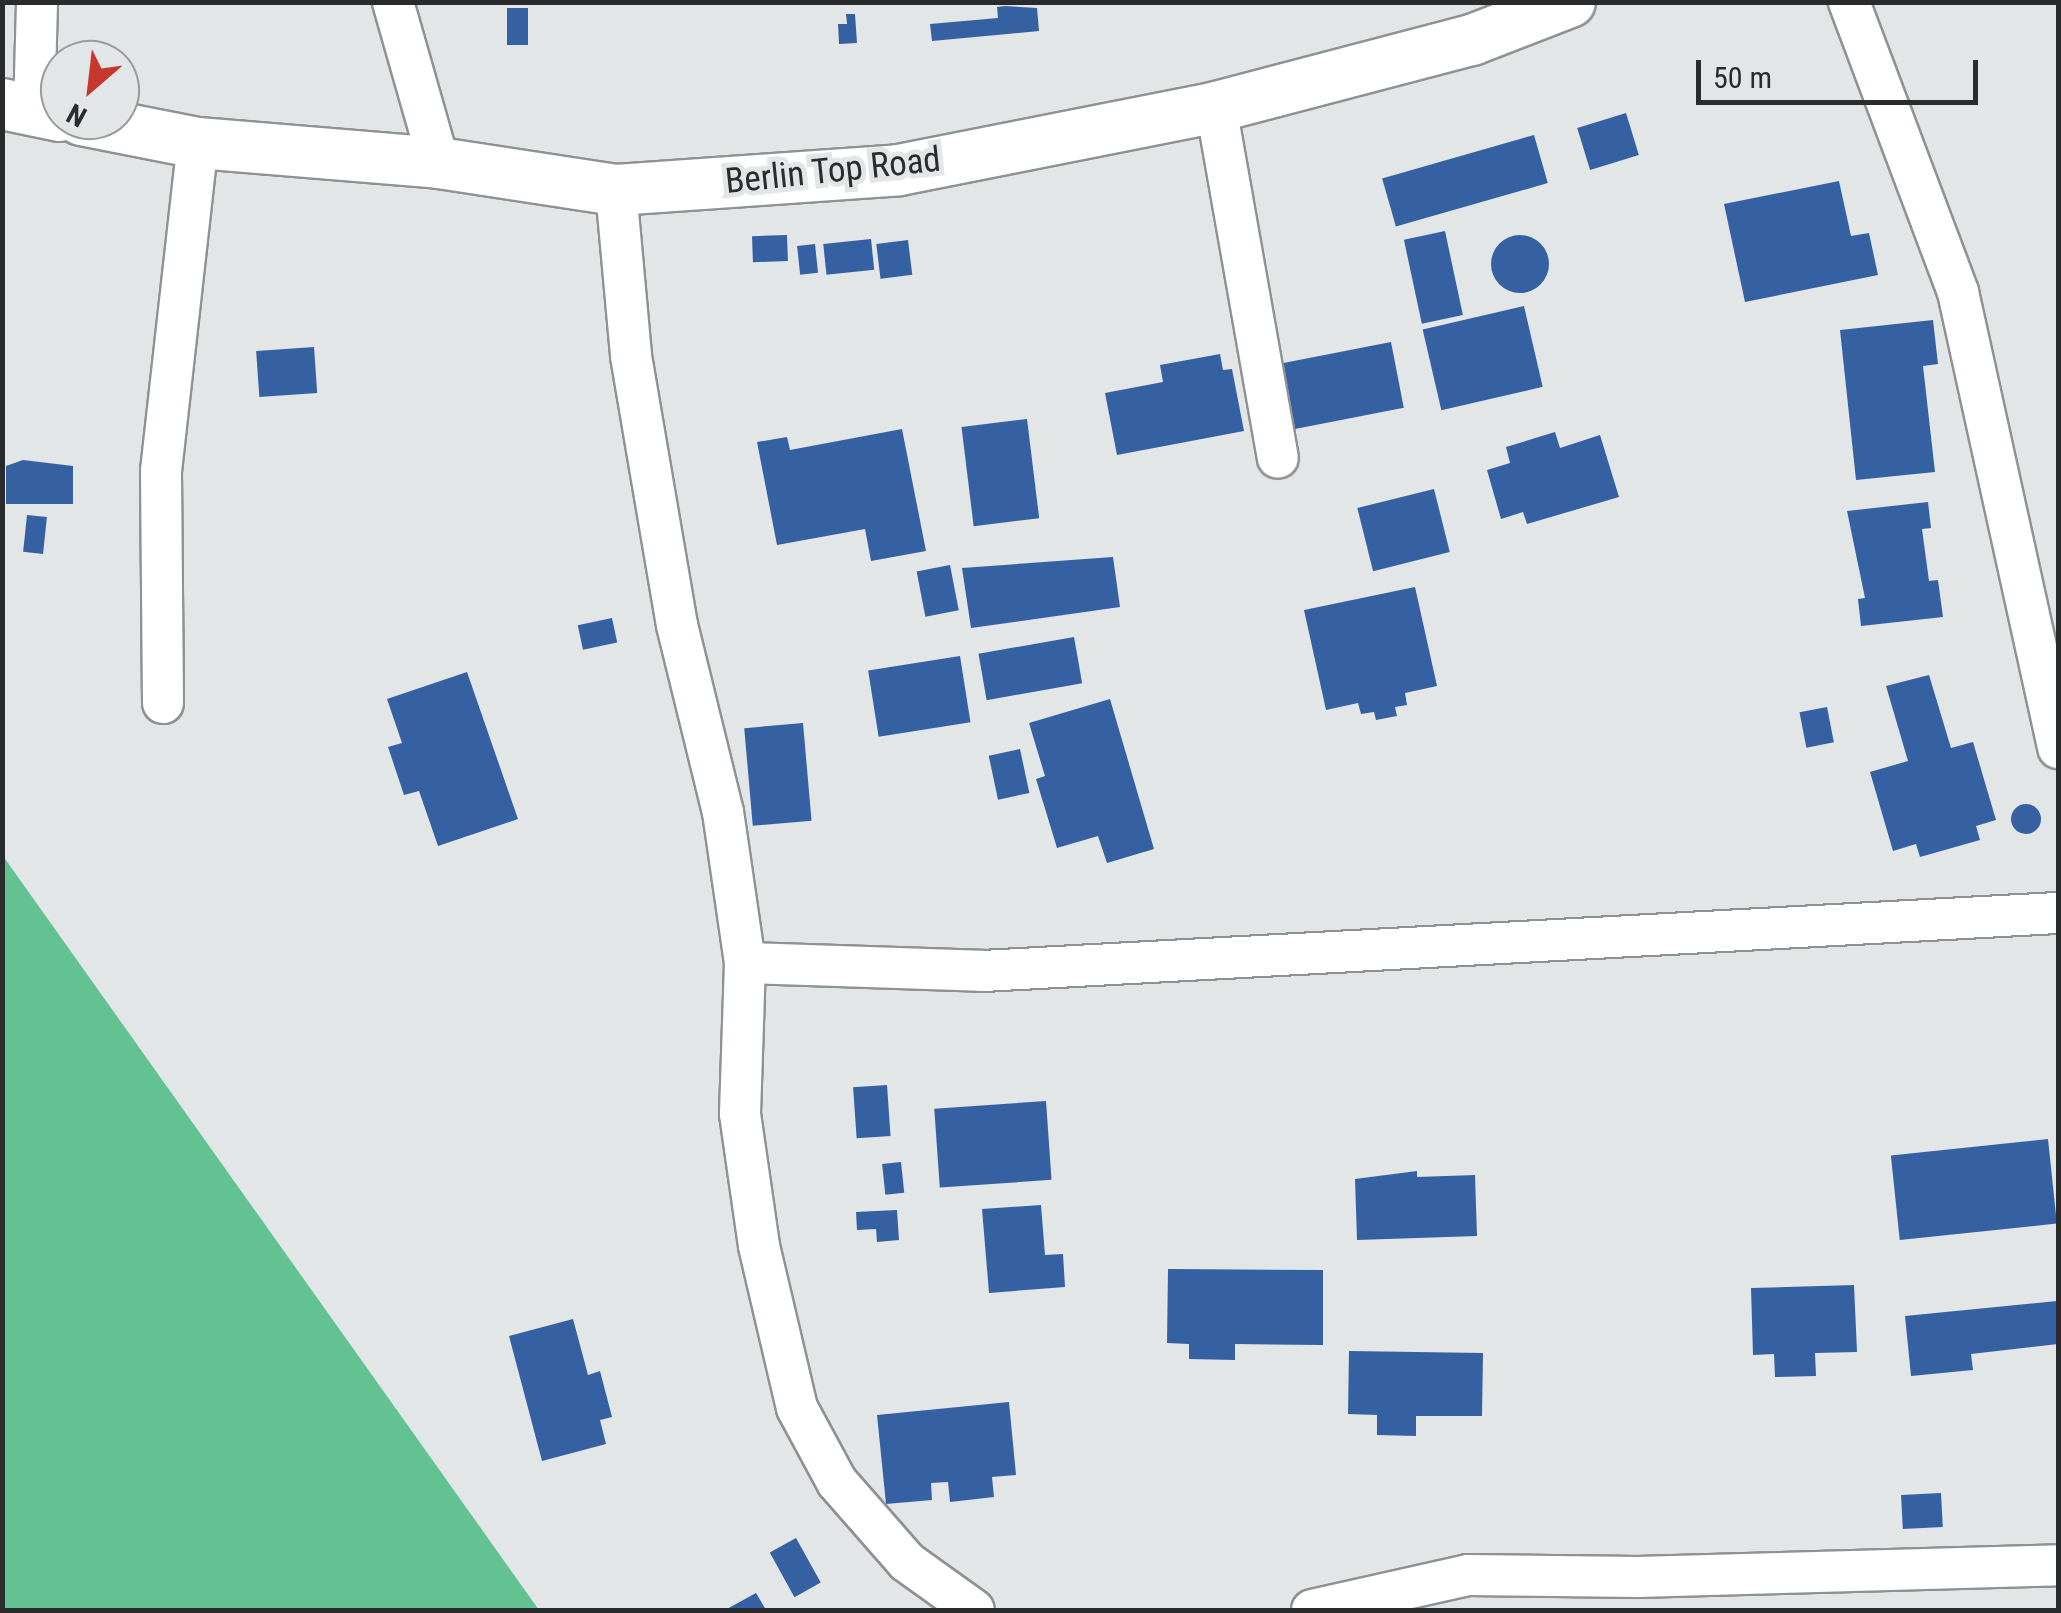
<!DOCTYPE html>
<html>
<head>
<meta charset="utf-8">
<style>
	body { margin:0 }
	#map { position:relative; width:2061px; height:1613px; overflow:hidden; background:#e2e6e7; font-family:"Roboto Condensed",sans-serif }
	div>[style] { position:absolute }
	.forest>* { inset:0; background:#62c292 }
	.building>* { inset:0; background:#3561a2; transform-origin:0 0 }
	.round { border-radius:50% }
	.roads { filter:drop-shadow(2px 0 #8e9294) drop-shadow(-2px 0 #8e9294) drop-shadow(0 2px #8e9294) drop-shadow(0 -2px #8e9294) }
	.minor>* { height:40px; margin:-20px; padding:0 20px; transform-origin:20px; border-radius:20px; background:#fff }
	.tertiary>* { height:50px; margin:-25px; padding:0 25px; transform-origin:25px; border-radius:25px; background:#fff }
	span { translate:-50% -50%; white-space:nowrap; text-align:center; line-height:1.15; -webkit-text-stroke:10px #e2e6e7; paint-order:stroke }
	.street-label { font-size:35px; color:#2a2b2c }
	.frame { position:absolute; inset:0; border:5px solid #2a2b2c; pointer-events:none }
	.north { position:absolute; left:40px; top:40px; width:100px; height:100px; box-sizing:border-box; background:#e2e6e7; border:2px solid #989b9c; border-radius:50%; rotate:208deg; font-size:28px; font-weight:700; line-height:40px; text-align:center; color:#2a2b2c }
	.north::after { content:''; display:block; margin:auto; width:35px; height:45px; background:#c6382d; clip-path:polygon(50% 0,100% 100%,50% 72%,0 100%) }
	.scale { position:absolute; left:1696px; top:60px; width:282px; height:45px; box-sizing:border-box; border:5px solid #2a2b2c; border-top:0; padding-left:12px; font-size:30px; line-height:35px; white-space:nowrap; color:#2a2b2c; -webkit-text-stroke:8px #e2e6e7; paint-order:stroke }
</style>
</head>
<body>
<div id="map">
	<div class="forest">
		<i style="clip-path:polygon(3px 856px,539px 1610px,3px 1610px)"></i>
	</div>
	<div class="building">
		<i style="clip-path:polygon(1005px 6px,1037px 8px,1039px 31px,932px 41px,930px 24px,998px 18px,997px 7px)"></i>
		<i style="left:528px;top:8px;width:37px;height:21px;rotate:90deg"></i>
		<i style="clip-path:polygon(846px 14px,855px 14px,857px 43px,839px 44px,838px 24px,847px 24px)"></i>
		<i style="left:1626px;top:113px;width:44px;height:51px;rotate:73deg"></i>
		<i style="left:1534px;top:135px;width:50px;height:158px;rotate:74deg"></i>
		<i style="clip-path:polygon(1839px 181px,1851px 236px,1869px 233px,1878px 275px,1745px 302px,1724px 204px)"></i>
		<i style="left:1445px;top:231px;width:86px;height:42px;rotate:78deg"></i>
		<i style="left:787px;top:235px;width:26px;height:35px;rotate:88deg"></i>
		<i class="round" style="left:1491px;top:235px;width:58px;height:58px"></i>
		<i style="left:871px;top:239px;width:31px;height:48px;rotate:84deg"></i>
		<i style="left:908px;top:240px;width:35px;height:32px;rotate:83deg"></i>
		<i style="left:815px;top:244px;width:29px;height:18px;rotate:84deg"></i>
		<i style="left:1524px;top:306px;width:83px;height:104px;rotate:77deg"></i>
		<i style="clip-path:polygon(1933px 320px,1938px 364px,1923px 366px,1935px 472px,1856px 480px,1840px 330px)"></i>
		<i style="left:1391px;top:342px;width:67px;height:120px;rotate:79deg"></i>
		<i style="left:314px;top:347px;width:46px;height:58px;rotate:86deg"></i>
		<i style="clip-path:polygon(1220px 354px,1223px 370px,1232px 369px,1244px 431px,1117px 455px,1105px 393px,1163px 382px,1160px 365px)"></i>
		<i style="left:1027px;top:419px;width:100px;height:66px;rotate:83deg"></i>
		<i style="clip-path:polygon(902px 429px,926px 551px,871px 561px,865px 529px,777px 545px,757px 442px,787px 437px,790px 450px)"></i>
		<i style="clip-path:polygon(1555px 432px,1560px 448px,1600px 435px,1619px 497px,1527px 524px,1523px 512px,1501px 519px,1487px 470px,1510px 463px,1506px 447px)"></i>
		<i style="clip-path:polygon(23px 460px,73px 466px,73px 504px,6px 504px,6px 466px)"></i>
		<i style="left:1434px;top:489px;width:65px;height:79px;rotate:76deg"></i>
		<i style="clip-path:polygon(1928px 502px,1931px 528px,1922px 529px,1929px 581px,1938px 580px,1943px 617px,1861px 626px,1858px 599px,1865px 598px,1847px 511px)"></i>
		<i style="left:27px;top:515px;width:20px;height:37px;rotate:6deg"></i>
		<i style="clip-path:polygon(1113px 557px,1120px 607px,971px 628px,962px 568px)"></i>
		<i style="left:950px;top:565px;width:46px;height:34px;rotate:79deg"></i>
		<i style="clip-path:polygon(1415px 587px,1437px 686px,1405px 693px,1407px 705px,1395px 707px,1397px 716px,1376px 720px,1374px 712px,1361px 714px,1358px 703px,1326px 710px,1304px 610px)"></i>
		<i style="left:612px;top:618px;width:25px;height:35px;rotate:78deg"></i>
		<i style="left:1074px;top:637px;width:47px;height:97px;rotate:80deg"></i>
		<i style="left:960px;top:656px;width:67px;height:93px;rotate:81deg"></i>
		<i style="clip-path:polygon(467px 672px,518px 819px,438px 846px,419px 791px,404px 795px,388px 747px,402px 743px,387px 699px)"></i>
		<i style="clip-path:polygon(1929px 675px,1951px 748px,1973px 742px,1996px 820px,1976px 826px,1980px 840px,1920px 857px,1916px 844px,1893px 851px,1870px 772px,1908px 761px,1886px 686px)"></i>
		<i style="clip-path:polygon(1110px 699px,1154px 849px,1107px 863px,1098px 836px,1057px 848px,1036px 779px,1045px 776px,1029px 723px)"></i>
		<i style="left:1827px;top:707px;width:36px;height:28px;rotate:79deg"></i>
		<i style="left:803px;top:723px;width:98px;height:59px;rotate:85deg"></i>
		<i style="left:1020px;top:749px;width:45px;height:32px;rotate:78deg"></i>
		<i class="round" style="left:2011px;top:804px;width:30px;height:30px"></i>
		<i style="left:887px;top:1085px;width:51px;height:34px;rotate:86deg"></i>
		<i style="left:1046px;top:1101px;width:79px;height:112px;rotate:86deg"></i>
		<i style="left:2048px;top:1139px;width:85px;height:158px;rotate:84deg"></i>
		<i style="left:901px;top:1162px;width:31px;height:19px;rotate:84deg"></i>
		<i style="clip-path:polygon(1417px 1171px,1417px 1177px,1475px 1175px,1477px 1236px,1357px 1240px,1355px 1179px)"></i>
		<i style="clip-path:polygon(1041px 1205px,1045px 1255px,1063px 1254px,1065px 1287px,989px 1293px,982px 1209px)"></i>
		<i style="clip-path:polygon(897px 1210px,899px 1240px,877px 1242px,876px 1229px,857px 1230px,856px 1212px)"></i>
		<i style="clip-path:polygon(1168px 1269px,1323px 1270px,1323px 1345px,1235px 1344px,1235px 1360px,1189px 1359px,1189px 1344px,1167px 1343px)"></i>
		<i style="clip-path:polygon(1854px 1285px,1857px 1352px,1815px 1353px,1816px 1376px,1775px 1377px,1774px 1354px,1753px 1355px,1751px 1288px)"></i>
		<i style="clip-path:polygon(2057px 1301px,2058px 1344px,1971px 1354px,1973px 1370px,1911px 1376px,1905px 1316px)"></i>
		<i style="clip-path:polygon(573px 1319px,588px 1375px,600px 1371px,612px 1417px,600px 1420px,606px 1444px,542px 1461px,509px 1336px)"></i>
		<i style="clip-path:polygon(1349px 1351px,1483px 1353px,1482px 1416px,1416px 1416px,1416px 1436px,1377px 1435px,1377px 1415px,1348px 1414px)"></i>
		<i style="clip-path:polygon(1009px 1402px,1016px 1475px,992px 1477px,994px 1497px,950px 1502px,948px 1482px,931px 1483px,932px 1500px,886px 1504px,877px 1415px)"></i>
		<i style="left:1941px;top:1493px;width:34px;height:40px;rotate:87deg"></i>
		<i style="left:796px;top:1538px;width:51px;height:30px;rotate:61deg"></i>
		<i style="clip-path:polygon(756px 1593px,766px 1610px,725px 1610px)"></i>
	</div>
	<div class="roads">
		<div class="minor">
			<i style="left:393px;top:2px;width:167px;rotate:74.1deg"></i>
			<i style="left:1849px;top:2px;width:310px;rotate:69.4deg"></i>
			<i style="left:1958px;top:292px;width:467px;rotate:77.6deg"></i>
			<i style="left:1216px;top:107px;width:356px;rotate:80deg"></i>
			<i style="left:34px;top:111px;width:109px;rotate:-88.4deg"></i>
			<i style="left:616px;top:190px;width:167px;rotate:84.8deg"></i>
			<i style="left:631px;top:356px;width:273px;rotate:80.3deg"></i>
			<i style="left:677px;top:625px;width:193px;rotate:76.2deg"></i>
			<i style="left:723px;top:812px;width:153px;rotate:81.7deg"></i>
			<i style="left:745px;top:963px;width:238px;rotate:1.9deg"></i>
			<i style="left:983px;top:971px;width:1077px;rotate:-3.09deg"></i>
			<i style="left:163px;top:703px;width:232px;rotate:-90.5deg"></i>
			<i style="left:161px;top:471px;width:330px;rotate:-83.6deg"></i>
			<i style="left:745px;top:963px;width:151px;rotate:91.9deg"></i>
			<i style="left:740px;top:1114px;width:133px;rotate:81.8deg"></i>
			<i style="left:759px;top:1246px;width:166px;rotate:76.8deg"></i>
			<i style="left:797px;top:1408px;width:84px;rotate:61.6deg"></i>
			<i style="left:837px;top:1482px;width:106px;rotate:48.8deg"></i>
			<i style="left:907px;top:1562px;width:82px;rotate:35.6deg"></i>
			<i style="left:1312px;top:1610px;width:160px;rotate:-12.6deg"></i>
			<i style="left:1468px;top:1575px;width:171px;rotate:0.7deg"></i>
			<i style="left:1639px;top:1577px;width:419px;rotate:-1.6deg"></i>
		</div>
		<div class="tertiary">
			<i style="left:2px;top:104px;width:59px;rotate:11.7deg"></i>
			<i style="left:81px;top:120px;width:119px;rotate:11.1deg"></i>
			<i style="left:198px;top:143px;width:242px;rotate:4.7deg"></i>
			<i style="left:439px;top:163px;width:179px;rotate:8.7deg"></i>
			<i style="left:616px;top:190px;width:284px;rotate:-4deg"></i>
			<i style="left:899px;top:170px;width:323px;rotate:-11.2deg"></i>
			<i style="left:1216px;top:107px;width:265px;rotate:-14.7deg"></i>
			<i style="left:1472px;top:40px;width:105px;rotate:-21.2deg"></i>
		</div>
	</div>
	<div class="street-label">
		<span style="left:833px;top:171px;rotate:-6deg">Berlin Top Road</span>
	</div>
	<div class="frame"></div>
	<div class="north">N</div>
	<div class="scale">50 m</div>
</div>
</body>
</html>
